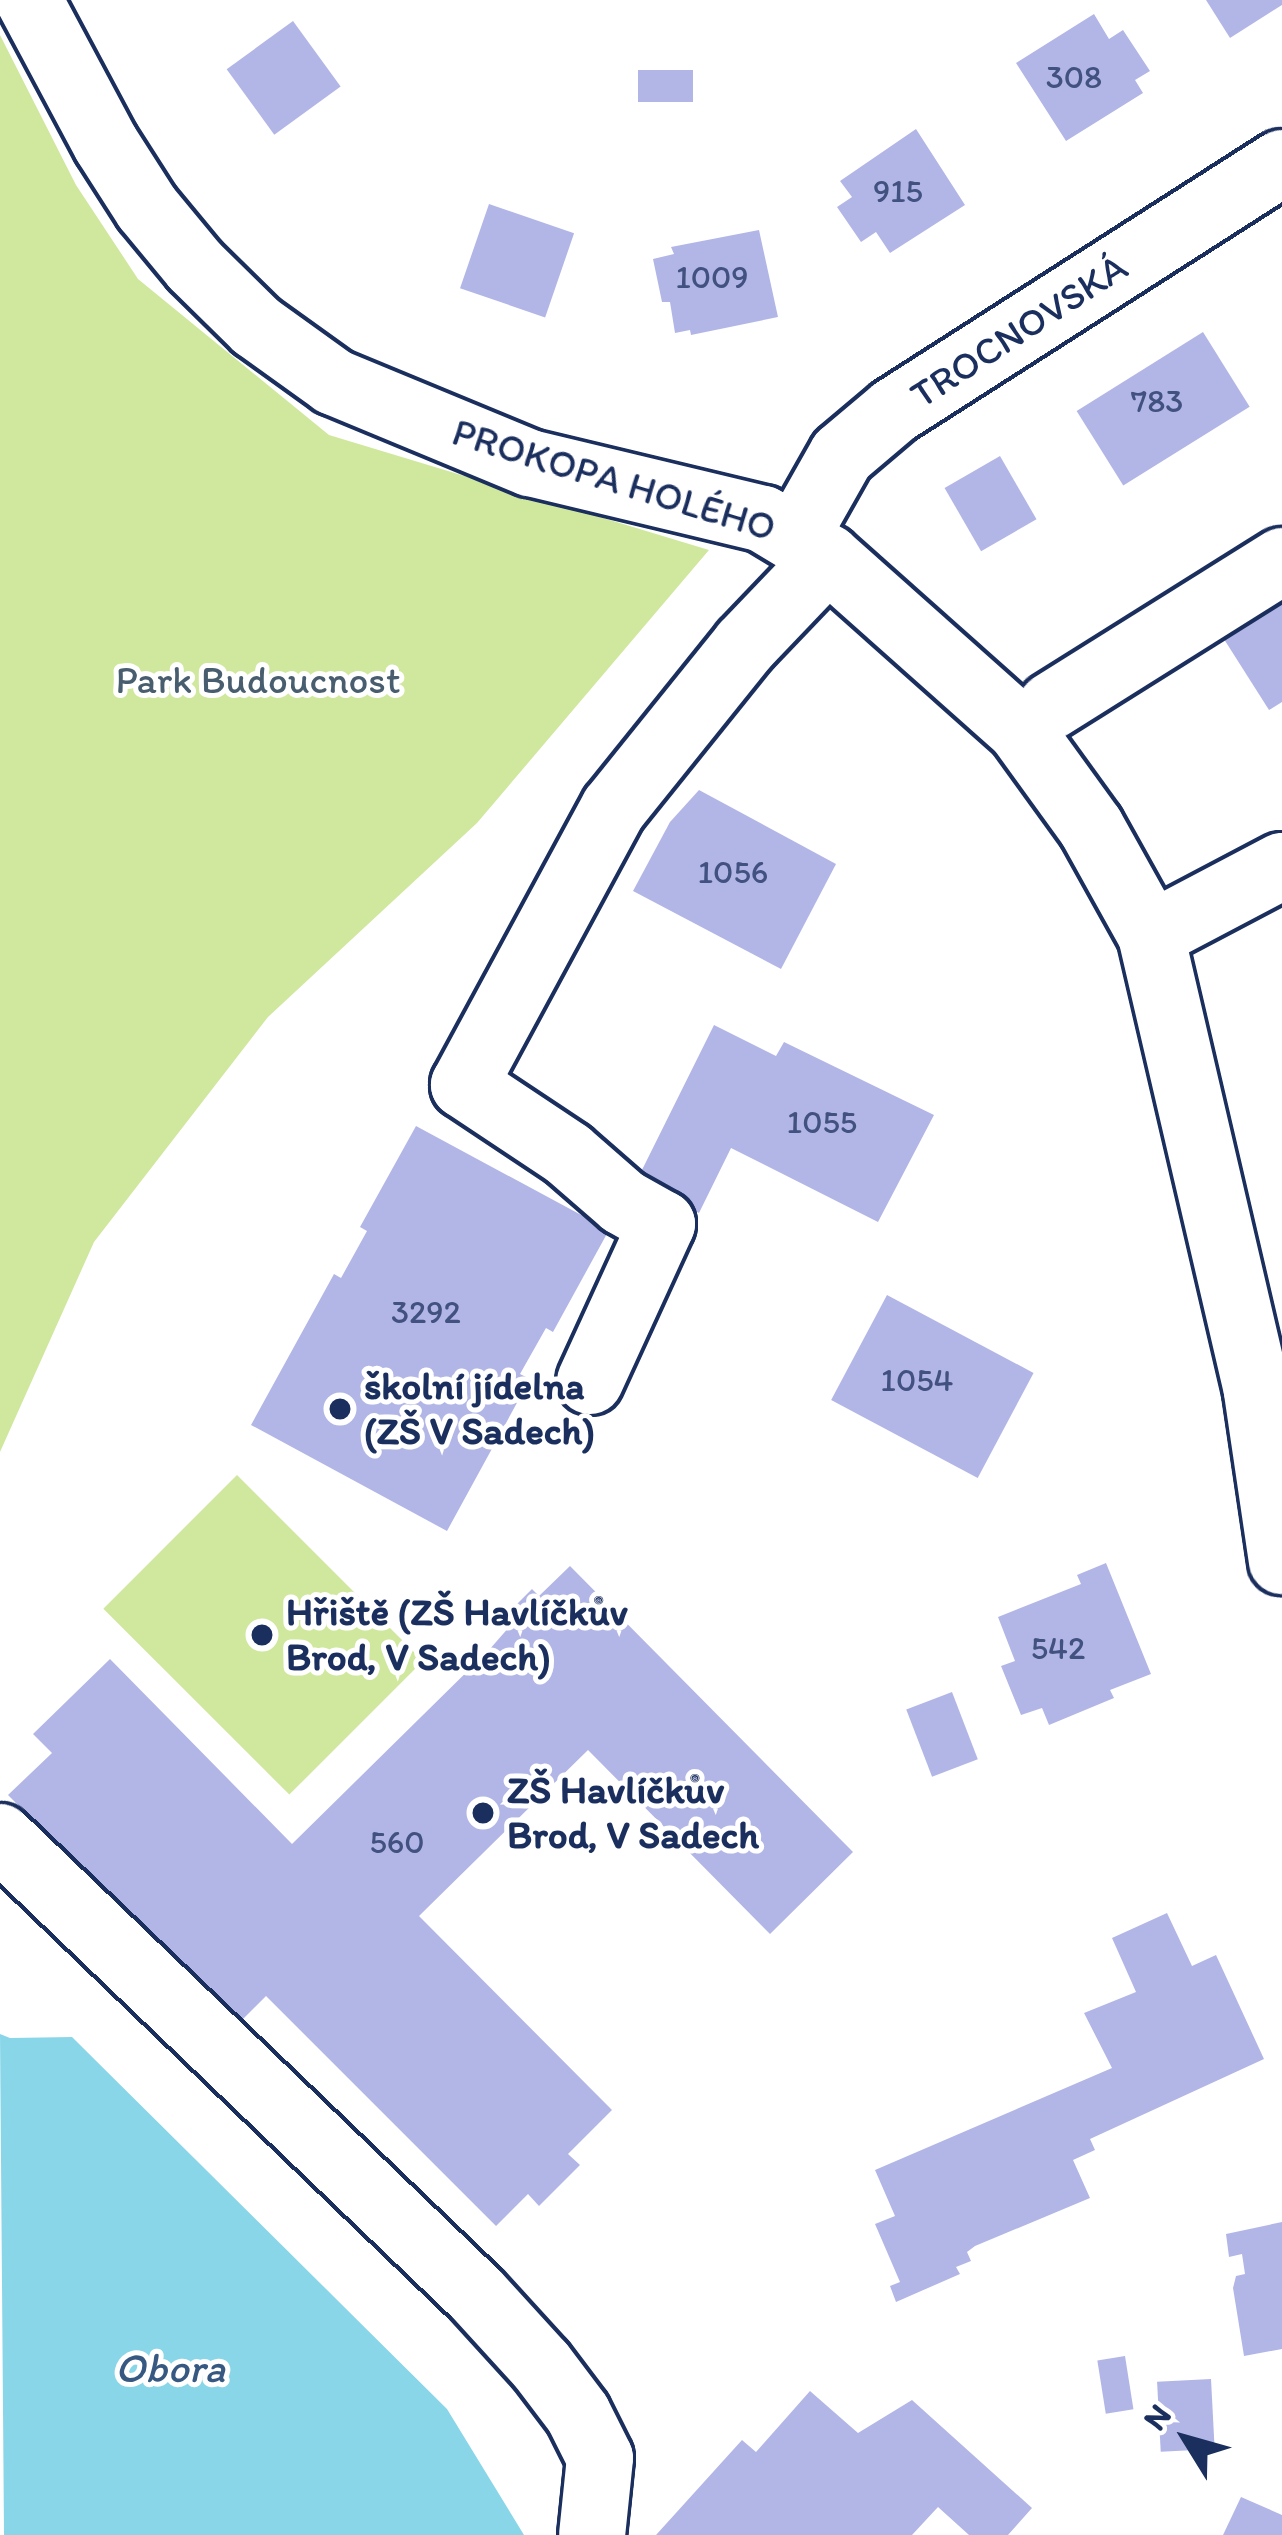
<!DOCTYPE html>
<html>
<head>
<meta charset="utf-8">
<style>
	body { margin:0 }
	#map { position:relative; width:1282px; height:2535px; overflow:hidden; background:#fff; font-family:Itim,sans-serif }
	div>[style] { position:absolute }
	.green>* { inset:0; background:#d0e89d; transform-origin:0 0 }
	.water>* { inset:0; background:#8ad6e9 }
	.building>* { inset:0; background:#b2b6e7; transform-origin:0 0 }
	.roads { filter:drop-shadow(3px 0 #1b2f5e) drop-shadow(-3px 0 #1b2f5e) drop-shadow(0 3px #1b2f5e) drop-shadow(0 -3px #1b2f5e) }
	.minor>* { height:66px; margin:-33px; padding:0 33px; transform-origin:33px; border-radius:33px; background:#fff }
	.dots>* { width:33px; height:33px; translate:-50% -50%; box-sizing:border-box; border:6px solid #fff; border-radius:50% }
	span { translate:-50% -50%; white-space:nowrap; text-align:center; line-height:1.15; -webkit-text-stroke:10px #fff; paint-order:stroke }
	.number-label { font-size:33px; color:#415180 }
	.number-label span { -webkit-text-stroke-width:0 }
	.street-label { font-size:39px; color:#1b2f5e }
	.park-label { font-size:39px; color:#485d6e }
	.poi-label { font-size:39px; color:#1b2f5e; font-weight:700 }
	.left { translate:0 -50%; text-align:left }
	.water-label { font-size:42px; color:#375981; font-style:italic }
	.north { position:absolute; left:1126px; top:2379px; width:120px; height:120px; -webkit-text-stroke:9px #fff; paint-order:stroke; rotate:307deg; font-size:33px; font-weight:700; line-height:48px; text-align:center; color:#1b2f5e }
	.north::after { content:''; display:block; margin:auto; width:42px; height:54px; background:#1b2f5e; clip-path:polygon(50% 0,100% 100%,50% 72%,0 100%) }
</style>
</head>
<body>
<div id="map">
	<div class="green">
		<i style="clip-path:polygon(0 35px,76px 185px,138px 279px,329px 435px,709px 550px,477px 823px,268px 1017px,94px 1242px,0 1452px)"></i>
		<i style="left:237px;top:1475px;width:263px;height:189px;rotate:45deg"></i>
	</div>
	<div class="water">
		<i style="clip-path:polygon(0 2034px,10px 2038px,72px 2037px,447px 2409px,524px 2535px,4px 2535px)"></i>
	</div>
	<div class="building">
		<i style="clip-path:polygon(1206px 0,1282px 0,1282px 5px,1230px 38px)"></i>
		<i style="clip-path:polygon(1094px 14px,1109px 39px,1123px 30px,1150px 71px,1135px 80px,1143px 93px,1066px 141px,1016px 63px)"></i>
		<i style="left:293px;top:21px;width:81px;height:82px;rotate:54deg"></i>
		<i style="left:638px;top:70px;width:55px;height:32px"></i>
		<i style="clip-path:polygon(916px 129px,965px 205px,890px 253px,876px 232px,861px 242px,837px 207px,852px 197px,840px 181px)"></i>
		<i style="left:489px;top:204px;width:90px;height:89px;rotate:19deg"></i>
		<i style="clip-path:polygon(759px 230px,778px 317px,691px 335px,690px 330px,675px 333px,670px 302px,662px 302px,653px 259px,674px 254px,671px 247px)"></i>
		<i style="left:1203px;top:332px;width:88px;height:149px;rotate:58deg"></i>
		<i style="left:1000px;top:456px;width:73px;height:64px;rotate:60deg"></i>
		<i style="clip-path:polygon(1282px 599px,1282px 702px,1269px 710px,1222px 636px)"></i>
		<i style="clip-path:polygon(699px 790px,836px 864px,781px 969px,633px 891px,670px 822px)"></i>
		<i style="clip-path:polygon(714px 1025px,776px 1056px,784px 1042px,934px 1115px,878px 1222px,731px 1148px,699px 1213px,636px 1182px)"></i>
		<i style="clip-path:polygon(416px 1126px,609px 1230px,553px 1332px,546px 1328px,520px 1374px,530px 1379px,447px 1531px,251px 1425px,334px 1274px,341px 1278px,367px 1231px,360px 1227px)"></i>
		<i style="left:887px;top:1295px;width:166px;height:119px;rotate:28deg"></i>
		<i style="clip-path:polygon(1106px 1563px,1151px 1674px,1110px 1690px,1114px 1698px,1049px 1725px,1042px 1708px,1021px 1715px,1001px 1666px,1015px 1661px,998px 1617px,1081px 1584px,1077px 1575px)"></i>
		<i style="clip-path:polygon(570px 1566px,853px 1852px,770px 1934px,588px 1750px,419px 1916px,612px 2110px,568px 2154px,580px 2165px,539px 2206px,528px 2194px,496px 2226px,266px 1996px,237px 2025px,8px 1795px,52px 1753px,33px 1734px,110px 1659px,292px 1844px,489px 1650px,517px 1618px,511px 1610px,532px 1589px,539px 1596px)"></i>
		<i style="left:952px;top:1692px;width:72px;height:49px;rotate:69deg"></i>
		<i style="clip-path:polygon(1167px 1913px,1192px 1966px,1216px 1955px,1264px 2059px,1090px 2139px,1095px 2150px,1073px 2160px,1090px 2198px,975px 2246px,967px 2252px,971px 2261px,956px 2267px,960px 2274px,896px 2302px,890px 2286px,900px 2282px,875px 2224px,895px 2216px,875px 2170px,1112px 2068px,1084px 2013px,1136px 1992px,1112px 1938px)"></i>
		<i style="clip-path:polygon(1282px 2222px,1282px 2349px,1244px 2356px,1233px 2288px,1236px 2276px,1245px 2274px,1242px 2254px,1229px 2257px,1226px 2234px)"></i>
		<i style="left:1125px;top:2356px;width:54px;height:28px;rotate:81deg"></i>
		<i style="left:1211px;top:2379px;width:70px;height:54px;rotate:87deg"></i>
		<i style="clip-path:polygon(810px 2391px,858px 2433px,912px 2400px,1032px 2508px,1008px 2535px,969px 2535px,938px 2507px,912px 2535px,656px 2535px,742px 2440px,756px 2452px)"></i>
		<i style="clip-path:polygon(1241px 2497px,1282px 2515px,1282px 2535px,1223px 2535px)"></i>
	</div>
	<div class="roads">
		<div class="minor">
			<i style="left:29px;top:0;width:163px;rotate:61.9deg"></i>
			<i style="left:106px;top:144px;width:76px;rotate:57.4deg"></i>
			<i style="left:147px;top:208px;width:75px;rotate:50.4deg"></i>
			<i style="left:195px;top:266px;width:86px;rotate:44.5deg"></i>
			<i style="left:256px;top:326px;width:96px;rotate:35.7deg"></i>
			<i style="left:334px;top:382px;width:212px;rotate:22.5deg"></i>
			<i style="left:530px;top:463px;width:240px;rotate:13.5deg"></i>
			<i style="left:763px;top:519px;width:76px;rotate:31deg"></i>
			<i style="left:828px;top:558px;width:257px;rotate:41.7deg"></i>
			<i style="left:1020px;top:729px;width:121px;rotate:54.1deg"></i>
			<i style="left:1091px;top:827px;width:124px;rotate:60.9deg"></i>
			<i style="left:1151px;top:935px;width:469px;rotate:76.9deg"></i>
			<i style="left:1257px;top:1392px;width:171px;rotate:81.6deg"></i>
			<i style="left:795px;top:538px;width:95px;rotate:-60.5deg"></i>
			<i style="left:842px;top:455px;width:68px;rotate:-40.2deg"></i>
			<i style="left:894px;top:411px;width:460px;rotate:-32.6deg"></i>
			<i style="left:1051px;top:706px;width:273px;rotate:-32.1deg"></i>
			<i style="left:1151px;top:935px;width:148px;rotate:-27.8deg"></i>
			<i style="left:590px;top:1381px;width:173px;rotate:-65.4deg"></i>
			<i style="left:662px;top:1224px;width:45px;rotate:-150.6deg"></i>
			<i style="left:623px;top:1202px;width:73px;rotate:-138.9deg"></i>
			<i style="left:568px;top:1154px;width:125px;rotate:-146.4deg"></i>
			<i style="left:464px;top:1085px;width:315px;rotate:-61.6deg"></i>
			<i style="left:614px;top:808px;width:209px;rotate:-51.2deg"></i>
			<i style="left:745px;top:645px;width:120px;rotate:-46.3deg"></i>
			<i style="left:0;top:1837px;width:661px;rotate:43.84deg"></i>
			<i style="left:477px;top:2295px;width:95px;rotate:47.6deg"></i>
			<i style="left:541px;top:2365px;width:61px;rotate:52.9deg"></i>
			<i style="left:578px;top:2414px;width:49px;rotate:63.4deg"></i>
			<i style="left:600px;top:2458px;width:77px;rotate:95.9deg"></i>
		</div>
	</div>
	<div class="dots">
		<i style="left:340px;top:1409px;background:#1b2f5e"></i>
		<i style="left:262px;top:1635px;background:#1b2f5e"></i>
		<i style="left:483px;top:1813px;background:#1b2f5e"></i>
	</div>
	<div class="number-label">
		<span style="left:1074px;top:77px">308</span>
		<span style="left:898px;top:191px">915</span>
		<span style="left:712px;top:277px">1009</span>
		<span style="left:1157px;top:401px">783</span>
		<span style="left:733px;top:872px">1056</span>
		<span style="left:822px;top:1122px">1055</span>
		<span style="left:426px;top:1312px">3292</span>
		<span style="left:917px;top:1380px">1054</span>
		<span style="left:1058px;top:1648px">542</span>
		<span style="left:397px;top:1842px">560</span>
	</div>
	<div class="street-label">
		<span style="left:1019px;top:331px;rotate:-33deg">TROCNOVSKÁ</span>
		<span style="left:614px;top:480px;rotate:17deg">PROKOPA HOLÉHO</span>
	</div>
	<div class="park-label">
		<span style="left:258px;top:680px">Park Budoucnost</span>
	</div>
	<div class="poi-label">
		<span class="left" style="left:364px;top:1409px">školní jídelna<br>(ZŠ V Sadech)</span>
		<span class="left" style="left:286px;top:1635px">Hřiště (ZŠ Havlíčkův<br>Brod, V Sadech)</span>
		<span class="left" style="left:507px;top:1813px">ZŠ Havlíčkův<br>Brod, V Sadech</span>
	</div>
	<div class="water-label">
		<span style="left:170px;top:2368px">Obora</span>
	</div>
	<div class="north">N</div>
</div>
</body>
</html>
